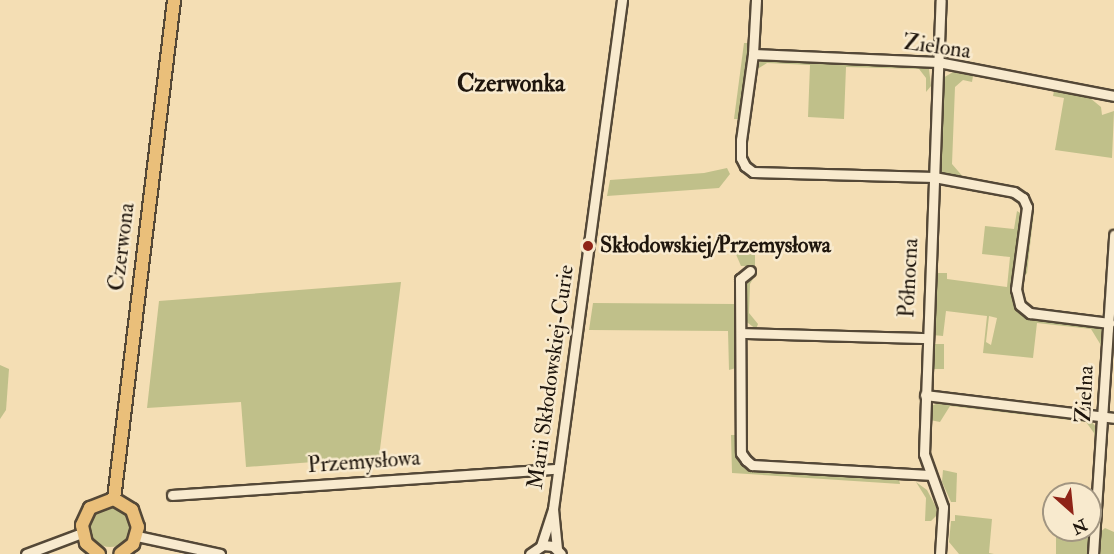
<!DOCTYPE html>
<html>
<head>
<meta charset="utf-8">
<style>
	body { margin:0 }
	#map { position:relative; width:1114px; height:554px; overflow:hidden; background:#f4deb4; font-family:"IM FELL Double Pica",serif }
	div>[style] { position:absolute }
	.green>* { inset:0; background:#c0c08a; transform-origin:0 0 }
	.round { border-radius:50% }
	.roads { filter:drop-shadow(2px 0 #544837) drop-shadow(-2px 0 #544837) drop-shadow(0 2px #544837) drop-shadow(0 -2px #544837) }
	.minor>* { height:9px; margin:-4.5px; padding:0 4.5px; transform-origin:4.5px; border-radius:4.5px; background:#f8eace }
	.major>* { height:12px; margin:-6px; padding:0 6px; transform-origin:6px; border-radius:6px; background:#eabf7a }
	.dots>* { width:16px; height:16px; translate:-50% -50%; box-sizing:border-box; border:3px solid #f8eace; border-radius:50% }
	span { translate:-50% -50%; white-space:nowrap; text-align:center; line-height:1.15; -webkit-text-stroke:5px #f8eace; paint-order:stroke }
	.street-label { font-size:22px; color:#1f160d }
	.poi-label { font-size:22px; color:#1f160d; font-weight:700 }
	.left { translate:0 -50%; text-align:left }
	.neighbourhood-label { font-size:24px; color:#1f160d; font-weight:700 }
	.north { position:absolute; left:1042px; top:482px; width:60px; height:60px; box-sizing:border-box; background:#f8eace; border:2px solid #a19581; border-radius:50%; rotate:153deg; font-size:16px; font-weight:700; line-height:24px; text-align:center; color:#1f160d }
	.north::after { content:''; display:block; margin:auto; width:21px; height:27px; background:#8f2418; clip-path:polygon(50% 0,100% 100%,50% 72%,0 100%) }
</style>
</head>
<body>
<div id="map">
	<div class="green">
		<i style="clip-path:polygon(744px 43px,749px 43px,747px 69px,740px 119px,734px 119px)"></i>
		<i style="clip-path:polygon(762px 60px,918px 65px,929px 69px,931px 86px,926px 92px,926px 78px,919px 69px,846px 67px,844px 119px,808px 117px,810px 65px,767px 63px,759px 68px,756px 66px)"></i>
		<i style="clip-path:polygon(953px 72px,973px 76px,972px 82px,963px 80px,955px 87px,952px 164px,964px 178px,946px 177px,939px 168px,943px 78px)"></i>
		<i style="clip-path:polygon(1054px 91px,1090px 98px,1101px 107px,1102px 115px,1114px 111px,1112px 158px,1055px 150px,1064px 98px,1053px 96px)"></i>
		<i style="clip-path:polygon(727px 168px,730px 174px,719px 188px,607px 196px,610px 180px,704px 173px)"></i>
		<i style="clip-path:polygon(evenodd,1017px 211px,1022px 214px,1012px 292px,1018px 309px,1027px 316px,1099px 325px,1103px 329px,1102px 347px,1091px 329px,1037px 323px,1033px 358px,983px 353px,987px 316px,946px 311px,943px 336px,932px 335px,935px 273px,947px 273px,947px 279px,1007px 287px,1010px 257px,982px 254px,985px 226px,1014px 229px,1017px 211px,989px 316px,997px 318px,991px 345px,986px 342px,989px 316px)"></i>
		<i style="clip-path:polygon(1034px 211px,1027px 273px,1022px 278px,1029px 214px)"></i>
		<i style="clip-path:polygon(755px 251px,755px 266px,741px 266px,735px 252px)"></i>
		<i style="clip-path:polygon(754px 277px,750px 284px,749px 313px,758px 324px,756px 329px,744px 320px,744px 285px)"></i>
		<i style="clip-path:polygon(401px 282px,379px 457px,246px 467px,241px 402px,147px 408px,159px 301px)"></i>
		<i style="clip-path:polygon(593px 303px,735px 304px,736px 368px,729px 370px,728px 331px,589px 330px)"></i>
		<i style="left:932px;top:344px;width:12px;height:25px"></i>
		<i style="clip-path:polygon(0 365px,9px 369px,6px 410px,0 419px)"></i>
		<i style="clip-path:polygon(941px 402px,1089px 419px,1098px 429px,1096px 456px,1094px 433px,1086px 422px,950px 406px,940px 422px,930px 420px,931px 406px)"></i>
		<i style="clip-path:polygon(731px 435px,737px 435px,751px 468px,761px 471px,899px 479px,900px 484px,732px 473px)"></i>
		<i style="clip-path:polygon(943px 470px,957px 473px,956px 502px,951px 502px,942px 482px)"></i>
		<i style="clip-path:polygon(916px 482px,927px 490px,936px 507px,937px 515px,931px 521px,925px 521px,926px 498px)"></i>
		<i class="round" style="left:90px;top:507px;width:40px;height:40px"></i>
		<i style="clip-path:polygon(955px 515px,992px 519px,989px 553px,994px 554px,959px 554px,949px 542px,951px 521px,955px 521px)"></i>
		<i style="clip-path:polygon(1105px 528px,1114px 532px,1114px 554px,1097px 554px,1099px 533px)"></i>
		<i style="left:1056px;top:530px;width:32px;height:24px"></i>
	</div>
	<div class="roads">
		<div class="minor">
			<i style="left:756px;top:0;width:54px;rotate:93.2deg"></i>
			<i style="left:753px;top:54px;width:87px;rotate:97.9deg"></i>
			<i style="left:741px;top:140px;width:18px;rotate:90deg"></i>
			<i style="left:741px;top:158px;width:9px;rotate:63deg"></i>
			<i style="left:745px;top:166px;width:10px;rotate:37deg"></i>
			<i style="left:753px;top:172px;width:181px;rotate:1.6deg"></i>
			<i style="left:934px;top:177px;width:81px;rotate:10.6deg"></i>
			<i style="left:1014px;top:192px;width:11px;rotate:34deg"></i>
			<i style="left:1023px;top:198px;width:10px;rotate:66deg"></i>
			<i style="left:1027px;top:207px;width:83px;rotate:97.6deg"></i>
			<i style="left:1016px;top:289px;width:16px;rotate:76deg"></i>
			<i style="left:1020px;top:305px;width:13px;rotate:39deg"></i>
			<i style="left:1030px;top:313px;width:80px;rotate:7.2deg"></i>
			<i style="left:753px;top:54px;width:185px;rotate:2.5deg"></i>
			<i style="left:938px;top:62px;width:179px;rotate:10.9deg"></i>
			<i style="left:750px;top:271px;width:13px;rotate:141deg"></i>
			<i style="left:740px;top:279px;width:174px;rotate:89.7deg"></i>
			<i style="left:741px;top:453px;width:9px;rotate:54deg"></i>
			<i style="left:746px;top:460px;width:8px;rotate:40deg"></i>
			<i style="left:752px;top:465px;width:177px;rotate:3.2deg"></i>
			<i style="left:742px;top:333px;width:184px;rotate:1.6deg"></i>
			<i style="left:925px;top:395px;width:190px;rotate:6.9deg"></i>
			<i style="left:172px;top:495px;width:387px;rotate:-3.9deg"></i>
			<i style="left:553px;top:509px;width:40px;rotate:84.3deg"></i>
			<i style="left:137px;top:536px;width:85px;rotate:12.2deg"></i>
			<i style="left:541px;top:546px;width:39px;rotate:-72deg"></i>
			<i style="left:553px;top:509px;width:514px;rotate:-82.28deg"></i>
			<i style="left:26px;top:554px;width:60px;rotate:-20.6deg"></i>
			<i style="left:530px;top:554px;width:16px;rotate:-35deg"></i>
			<i style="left:543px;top:545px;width:10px;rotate:6deg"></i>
			<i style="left:553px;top:546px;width:11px;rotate:45deg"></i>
			<i style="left:940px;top:554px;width:47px;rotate:-86.3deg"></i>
			<i style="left:943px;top:507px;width:56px;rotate:-109.7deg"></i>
			<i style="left:924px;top:454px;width:454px;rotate:-87.9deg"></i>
			<i style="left:1093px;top:554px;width:320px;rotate:-86.2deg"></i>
		</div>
		<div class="major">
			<i style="left:114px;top:499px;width:503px;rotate:-83.14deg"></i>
			<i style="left:99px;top:554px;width:17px;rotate:-140deg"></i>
			<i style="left:86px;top:543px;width:18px;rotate:-103deg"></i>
			<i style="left:82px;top:525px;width:19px;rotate:-65deg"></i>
			<i style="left:90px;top:508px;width:26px;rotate:-21deg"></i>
			<i style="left:114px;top:499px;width:21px;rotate:31deg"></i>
			<i style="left:132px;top:510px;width:18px;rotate:71deg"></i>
			<i style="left:138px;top:527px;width:18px;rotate:106deg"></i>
			<i style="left:133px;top:544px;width:16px;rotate:142deg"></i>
		</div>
	</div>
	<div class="dots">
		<i style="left:588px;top:246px;background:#8f2418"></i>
	</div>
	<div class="street-label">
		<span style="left:937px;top:47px;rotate:8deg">Zielona</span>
		<span style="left:122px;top:247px;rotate:-83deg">Czerwona</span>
		<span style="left:909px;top:278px;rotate:-87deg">Północna</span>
		<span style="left:551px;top:377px;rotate:-82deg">Marii Skłodowskiej-Curie</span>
		<span style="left:1085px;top:394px;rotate:-87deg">Zielna</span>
		<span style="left:364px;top:462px;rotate:-4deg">Przemysłowa</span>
	</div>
	<div class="poi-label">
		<span class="left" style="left:600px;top:246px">Skłodowskiej/Przemysłowa</span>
	</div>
	<div class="neighbourhood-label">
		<span style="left:511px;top:84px">Czerwonka</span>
	</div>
	<div class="north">N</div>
</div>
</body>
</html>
